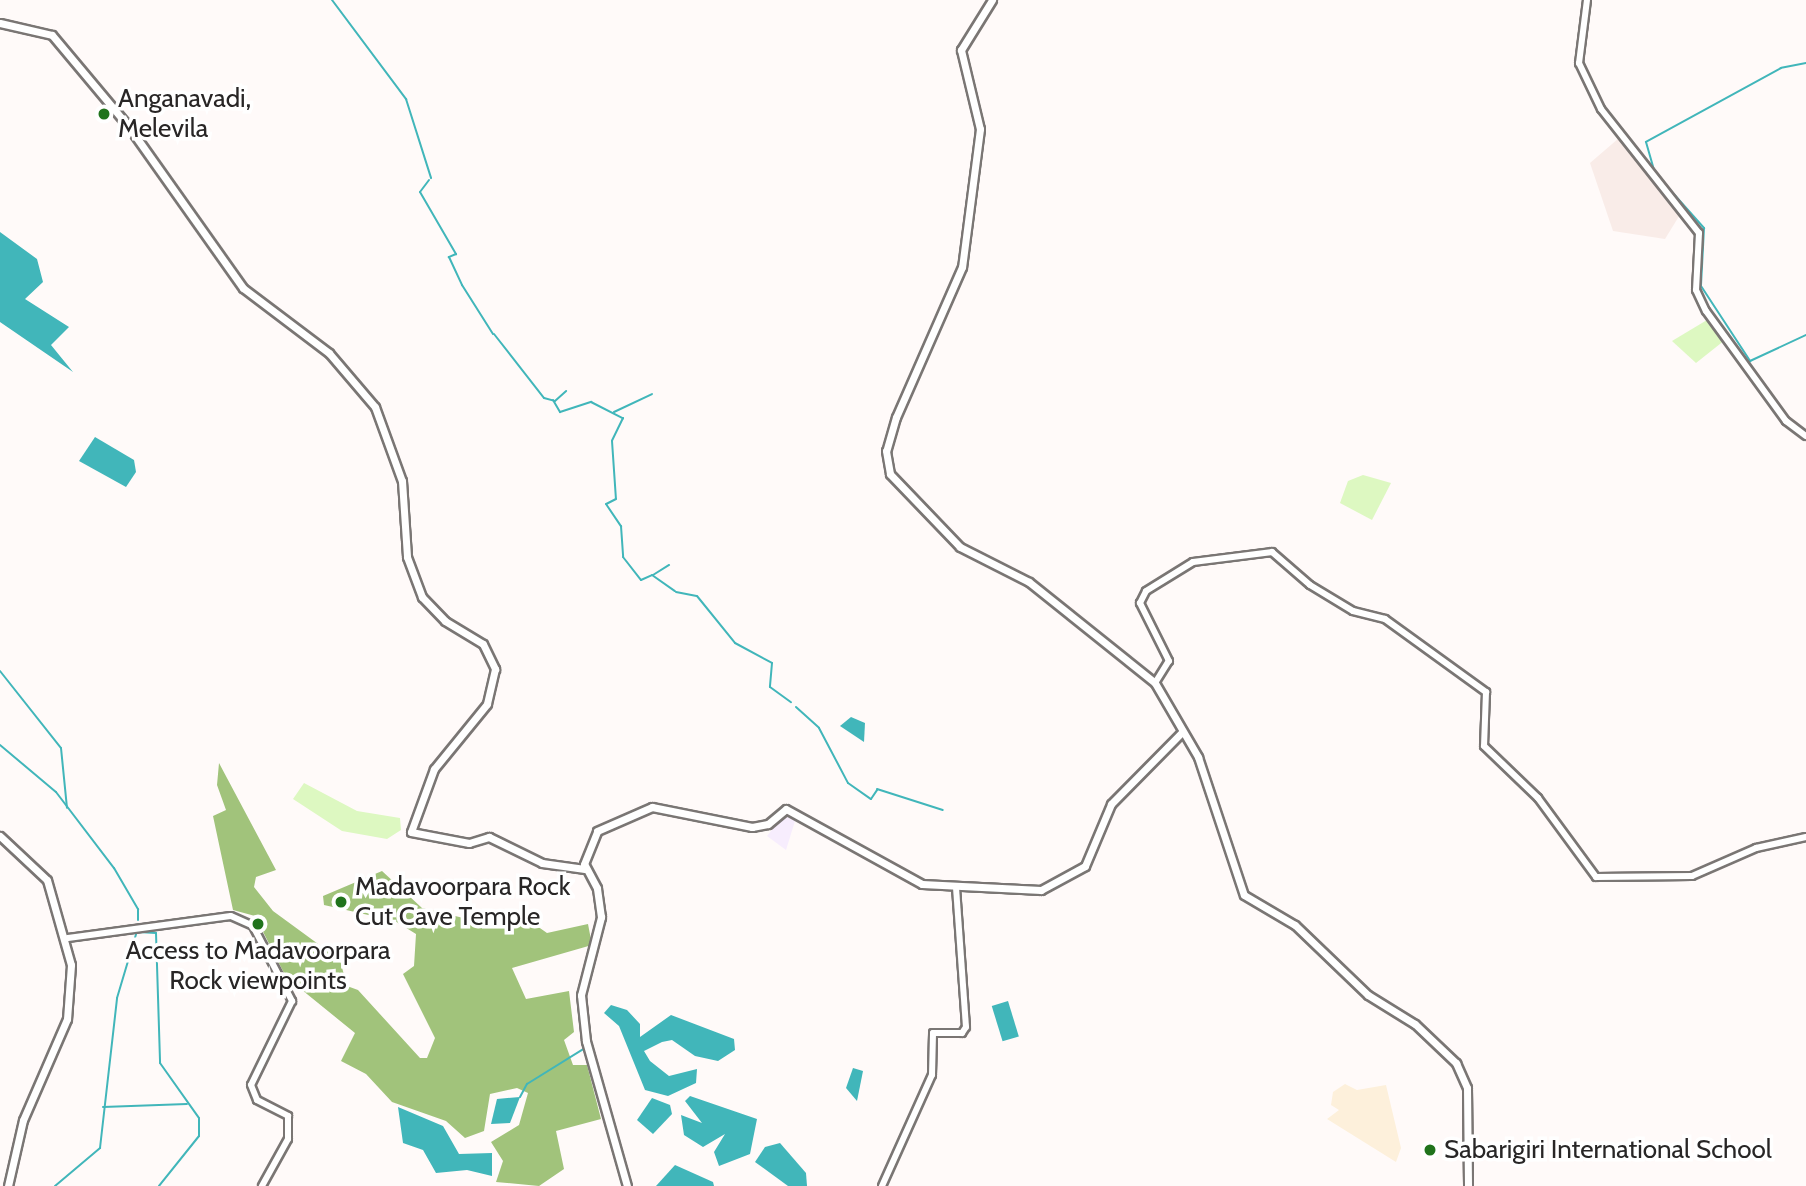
<!DOCTYPE html>
<html>
<head>
<meta charset="utf-8">
<style>
	body { margin:0 }
	#map { position:relative; width:1806px; height:1186px; overflow:hidden; background:#fffaf9; font-family:Cabin,sans-serif }
	div>[style] { position:absolute }
	.built>* { inset:0; background:#f9ece8 }
	.industrial>* { inset:0; background:#f7edfd }
	.education>* { inset:0; background:#fdf0db }
	.green>* { inset:0; background:#ddf8c1 }
	.forest>* { inset:0; background:#a1c37b }
	.water>* { inset:0; background:#41b6ba; transform-origin:0 0 }
	.stream>* { height:2px; margin:-1px; padding:0 1px; transform-origin:1px; border-radius:1px; background:#41b6ba }
	.roads { filter:drop-shadow(2px 0 #7a7674) drop-shadow(-2px 0 #7a7674) drop-shadow(0 2px #7a7674) drop-shadow(0 -2px #7a7674) }
	.tertiary>* { height:6px; margin:-3px; padding:0 3px; transform-origin:3px; border-radius:3px; background:#fff }
	.secondary>* { height:7px; margin:-3.5px; padding:0 3.5px; transform-origin:3.5px; border-radius:3.5px; background:#fff }
	.dots>* { width:19px; height:19px; translate:-50% -50%; box-sizing:border-box; border:4px solid #fff; border-radius:50% }
	span { translate:-50% -50%; white-space:nowrap; text-align:center; line-height:1.15; -webkit-text-stroke:7px #fff; paint-order:stroke }
	.poi-label { font-size:26px; color:#282626 }
	.left { translate:0 -50%; text-align:left }
</style>
</head>
<body>
<div id="map">
	<div class="built">
		<i style="clip-path:polygon(1619px 138px,1681px 213px,1665px 239px,1613px 231px,1590px 163px)"></i>
	</div>
	<div class="industrial">
		<i style="clip-path:polygon(784px 815px,795px 821px,786px 850px,767px 836px)"></i>
	</div>
	<div class="education">
		<i style="clip-path:polygon(1345px 1084px,1357px 1090px,1386px 1085px,1401px 1148px,1396px 1162px,1327px 1119px,1339px 1110px,1331px 1105px,1333px 1092px)"></i>
	</div>
	<div class="green">
		<i style="clip-path:polygon(1707px 320px,1725px 340px,1696px 363px,1672px 341px)"></i>
		<i style="clip-path:polygon(1363px 475px,1391px 483px,1372px 520px,1340px 503px,1348px 481px)"></i>
		<i style="clip-path:polygon(304px 783px,357px 811px,400px 818px,401px 830px,387px 839px,342px 831px,293px 799px)"></i>
	</div>
	<div class="forest">
		<i style="clip-path:polygon(219px 763px,276px 870px,256px 877px,254px 887px,273px 911px,340px 960px,347px 986px,358px 990px,420px 1058px,427px 1058px,435px 1038px,403px 974px,414px 966px,416px 934px,395px 921px,324px 905px,323px 896px,382px 871px,422px 908px,484px 923px,527px 919px,547px 933px,588px 924px,592px 945px,512px 968px,526px 999px,569px 991px,574px 1032px,564px 1040px,573px 1065px,587px 1065px,601px 1119px,556px 1131px,564px 1169px,539px 1186px,496px 1182px,503px 1161px,491px 1142px,519px 1125px,528px 1093px,517px 1088px,490px 1094px,484px 1131px,465px 1138px,446px 1121px,392px 1102px,366px 1074px,341px 1061px,355px 1033px,286px 977px,255px 916px,233px 910px,213px 816px,226px 810px,217px 785px)"></i>
	</div>
	<div class="water">
		<i style="clip-path:polygon(0 232px,37px 259px,43px 282px,25px 299px,69px 327px,51px 345px,73px 372px,0 322px)"></i>
		<i style="clip-path:polygon(95px 437px,134px 460px,136px 472px,126px 487px,79px 461px)"></i>
		<i style="clip-path:polygon(851px 717px,865px 723px,864px 742px,840px 726px)"></i>
		<i style="left:1008px;top:1001px;width:37px;height:17px;rotate:73deg"></i>
		<i style="clip-path:polygon(611px 1005px,627px 1010px,640px 1024px,640px 1037px,671px 1015px,734px 1039px,735px 1050px,718px 1061px,695px 1056px,672px 1040px,662px 1042px,644px 1051px,650px 1061px,669px 1076px,697px 1069px,696px 1083px,668px 1096px,645px 1090px,619px 1026px,604px 1013px)"></i>
		<i style="clip-path:polygon(853px 1068px,863px 1071px,857px 1101px,846px 1088px)"></i>
		<i style="clip-path:polygon(690px 1096px,757px 1119px,750px 1154px,719px 1166px,714px 1152px,725px 1134px,703px 1147px,684px 1135px,681px 1115px,702px 1123px,685px 1101px)"></i>
		<i style="clip-path:polygon(520px 1097px,510px 1123px,491px 1124px,497px 1099px)"></i>
		<i style="clip-path:polygon(652px 1098px,670px 1105px,672px 1114px,653px 1134px,637px 1120px)"></i>
		<i style="clip-path:polygon(398px 1107px,443px 1126px,459px 1154px,492px 1153px,492px 1176px,467px 1170px,436px 1173px,423px 1150px,403px 1143px)"></i>
		<i style="clip-path:polygon(780px 1143px,806px 1173px,807px 1186px,788px 1186px,755px 1162px,765px 1147px)"></i>
		<i style="clip-path:polygon(675px 1165px,713px 1182px,714px 1186px,656px 1186px)"></i>
	</div>
	<div class="stream">
		<i style="left:332px;top:0;width:124px;rotate:53.2deg"></i>
		<i style="left:406px;top:99px;width:83px;rotate:72.4deg"></i>
		<i style="left:1806px;top:63px;width:25px;rotate:169deg"></i>
		<i style="left:1781px;top:68px;width:154px;rotate:151.3deg"></i>
		<i style="left:1646px;top:142px;width:32px;rotate:74deg"></i>
		<i style="left:1655px;top:173px;width:74px;rotate:48.3deg"></i>
		<i style="left:1704px;top:228px;width:58px;rotate:93deg"></i>
		<i style="left:1701px;top:286px;width:90px;rotate:56.8deg"></i>
		<i style="left:1750px;top:361px;width:62px;rotate:-24.9deg"></i>
		<i style="left:429px;top:180px;width:15px;rotate:127deg"></i>
		<i style="left:420px;top:192px;width:72px;rotate:59.9deg"></i>
		<i style="left:456px;top:254px;width:8px;rotate:157deg"></i>
		<i style="left:449px;top:257px;width:31px;rotate:65deg"></i>
		<i style="left:462px;top:285px;width:58px;rotate:57.7deg"></i>
		<i style="left:494px;top:334px;width:81px;rotate:52deg"></i>
		<i style="left:544px;top:398px;width:11px;rotate:15deg"></i>
		<i style="left:555px;top:401px;width:15px;rotate:-42deg"></i>
		<i style="left:553px;top:400px;width:14px;rotate:60deg"></i>
		<i style="left:560px;top:412px;width:33px;rotate:-18deg"></i>
		<i style="left:591px;top:402px;width:36px;rotate:27deg"></i>
		<i style="left:623px;top:418px;width:25px;rotate:116deg"></i>
		<i style="left:612px;top:441px;width:58px;rotate:86.1deg"></i>
		<i style="left:616px;top:499px;width:11px;rotate:153deg"></i>
		<i style="left:606px;top:504px;width:27px;rotate:56deg"></i>
		<i style="left:621px;top:526px;width:31px;rotate:86deg"></i>
		<i style="left:623px;top:557px;width:29px;rotate:52deg"></i>
		<i style="left:641px;top:580px;width:12px;rotate:-24deg"></i>
		<i style="left:652px;top:575px;width:28px;rotate:35deg"></i>
		<i style="left:614px;top:412px;width:42px;rotate:-25.3deg"></i>
		<i style="left:653px;top:575px;width:19px;rotate:-32deg"></i>
		<i style="left:676px;top:592px;width:21px;rotate:11deg"></i>
		<i style="left:697px;top:596px;width:60px;rotate:51deg"></i>
		<i style="left:735px;top:643px;width:42px;rotate:28.4deg"></i>
		<i style="left:772px;top:663px;width:24px;rotate:95deg"></i>
		<i style="left:770px;top:687px;width:26px;rotate:36deg"></i>
		<i style="left:0;top:671px;width:98px;rotate:51.6deg"></i>
		<i style="left:61px;top:748px;width:60px;rotate:84.3deg"></i>
		<i style="left:796px;top:707px;width:31px;rotate:42deg"></i>
		<i style="left:819px;top:728px;width:62px;rotate:62.2deg"></i>
		<i style="left:848px;top:783px;width:28px;rotate:35deg"></i>
		<i style="left:871px;top:799px;width:11px;rotate:-56deg"></i>
		<i style="left:0;top:745px;width:73px;rotate:40deg"></i>
		<i style="left:56px;top:792px;width:96px;rotate:52.7deg"></i>
		<i style="left:114px;top:868px;width:48px;rotate:59.7deg"></i>
		<i style="left:138px;top:909px;width:11px;rotate:90deg"></i>
		<i style="left:877px;top:789px;width:69px;rotate:17.7deg"></i>
		<i style="left:138px;top:932px;width:18px;rotate:3deg"></i>
		<i style="left:156px;top:933px;width:130px;rotate:88.2deg"></i>
		<i style="left:160px;top:1063px;width:67px;rotate:54.7deg"></i>
		<i style="left:199px;top:1118px;width:18px;rotate:90deg"></i>
		<i style="left:199px;top:1136px;width:64px;rotate:128.7deg"></i>
		<i style="left:520px;top:1097px;width:15px;rotate:-62deg"></i>
		<i style="left:527px;top:1084px;width:68px;rotate:-31.8deg"></i>
		<i style="left:103px;top:1107px;width:84px;rotate:-2deg"></i>
		<i style="left:55px;top:1186px;width:59px;rotate:-40.2deg"></i>
		<i style="left:100px;top:1148px;width:151px;rotate:-83.5deg"></i>
		<i style="left:117px;top:998px;width:70px;rotate:-73.4deg"></i>
	</div>
	<div class="roads">
		<div class="tertiary">
			<i style="left:1587px;top:0;width:64px;rotate:97.2deg"></i>
			<i style="left:1579px;top:63px;width:51px;rotate:64.4deg"></i>
			<i style="left:1601px;top:109px;width:158px;rotate:51.7deg"></i>
			<i style="left:1699px;top:233px;width:57px;rotate:93deg"></i>
			<i style="left:1696px;top:290px;width:23px;rotate:65deg"></i>
			<i style="left:1706px;top:311px;width:136px;rotate:54deg"></i>
			<i style="left:1786px;top:421px;width:25px;rotate:37deg"></i>
			<i style="left:1155px;top:683px;width:26px;rotate:-58deg"></i>
			<i style="left:1169px;top:661px;width:65px;rotate:-116.6deg"></i>
			<i style="left:1140px;top:603px;width:13px;rotate:-63deg"></i>
			<i style="left:1146px;top:591px;width:55px;rotate:-31.7deg"></i>
			<i style="left:1193px;top:562px;width:80px;rotate:-7.2deg"></i>
			<i style="left:1272px;top:552px;width:50px;rotate:41deg"></i>
			<i style="left:1310px;top:585px;width:50px;rotate:31.2deg"></i>
			<i style="left:1353px;top:611px;width:33px;rotate:14deg"></i>
			<i style="left:1385px;top:619px;width:125px;rotate:35.9deg"></i>
			<i style="left:1486px;top:692px;width:54px;rotate:92.1deg"></i>
			<i style="left:1484px;top:746px;width:75px;rotate:43.9deg"></i>
			<i style="left:1538px;top:798px;width:98px;rotate:53.7deg"></i>
			<i style="left:1596px;top:877px;width:96px;rotate:-0.6deg"></i>
			<i style="left:1692px;top:876px;width:70px;rotate:-23.6deg"></i>
			<i style="left:1756px;top:848px;width:51px;rotate:-12.4deg"></i>
			<i style="left:68px;top:938px;width:164px;rotate:-7.7deg"></i>
			<i style="left:231px;top:916px;width:24px;rotate:24deg"></i>
			<i style="left:253px;top:926px;width:85px;rotate:62.5deg"></i>
			<i style="left:292px;top:1001px;width:93px;rotate:116deg"></i>
			<i style="left:251px;top:1085px;width:16px;rotate:68deg"></i>
			<i style="left:257px;top:1100px;width:35px;rotate:27deg"></i>
			<i style="left:288px;top:1116px;width:23px;rotate:90deg"></i>
			<i style="left:288px;top:1139px;width:54px;rotate:119deg"></i>
			<i style="left:882px;top:1186px;width:122px;rotate:-65.8deg"></i>
			<i style="left:932px;top:1075px;width:42px;rotate:-88.6deg"></i>
			<i style="left:933px;top:1033px;width:29px"></i>
			<i style="left:962px;top:1033px;width:7px;rotate:-56deg"></i>
			<i style="left:966px;top:1027px;width:139px;rotate:-94.1deg"></i>
		</div>
		<div class="secondary">
			<i style="left:992px;top:0;width:59px;rotate:121.8deg"></i>
			<i style="left:961px;top:50px;width:81px;rotate:76.5deg"></i>
			<i style="left:980px;top:129px;width:139px;rotate:97.4deg"></i>
			<i style="left:962px;top:267px;width:164px;rotate:113.7deg"></i>
			<i style="left:896px;top:417px;width:35px;rotate:106deg"></i>
			<i style="left:886px;top:451px;width:23px;rotate:80deg"></i>
			<i style="left:890px;top:474px;width:101px;rotate:46.2deg"></i>
			<i style="left:960px;top:547px;width:77px;rotate:26.9deg"></i>
			<i style="left:1029px;top:582px;width:161px;rotate:38.7deg"></i>
			<i style="left:1155px;top:683px;width:86px;rotate:59.8deg"></i>
			<i style="left:1198px;top:757px;width:145px;rotate:71.6deg"></i>
			<i style="left:1244px;top:895px;width:59px;rotate:30.5deg"></i>
			<i style="left:1295px;top:925px;width:101px;rotate:43.8deg"></i>
			<i style="left:1368px;top:995px;width:55px;rotate:31.7deg"></i>
			<i style="left:1415px;top:1024px;width:57px;rotate:43.6deg"></i>
			<i style="left:1456px;top:1063px;width:27px;rotate:66deg"></i>
			<i style="left:1467px;top:1088px;width:98px;rotate:89.4deg"></i>
			<i style="left:0;top:23px;width:53px;rotate:13deg"></i>
			<i style="left:52px;top:35px;width:120px;rotate:50.1deg"></i>
			<i style="left:129px;top:127px;width:197px;rotate:54.7deg"></i>
			<i style="left:243px;top:288px;width:108px;rotate:37.1deg"></i>
			<i style="left:329px;top:353px;width:71px;rotate:49.6deg"></i>
			<i style="left:375px;top:407px;width:79px;rotate:70deg"></i>
			<i style="left:402px;top:481px;width:76px;rotate:86.2deg"></i>
			<i style="left:407px;top:557px;width:43px;rotate:69.4deg"></i>
			<i style="left:422px;top:597px;width:33px;rotate:46deg"></i>
			<i style="left:445px;top:621px;width:44px;rotate:31.2deg"></i>
			<i style="left:483px;top:644px;width:28px;rotate:64deg"></i>
			<i style="left:495px;top:669px;width:36px;rotate:103deg"></i>
			<i style="left:487px;top:704px;width:84px;rotate:129.2deg"></i>
			<i style="left:434px;top:769px;width:67px;rotate:110.1deg"></i>
			<i style="left:411px;top:832px;width:59px;rotate:10.7deg"></i>
			<i style="left:469px;top:843px;width:21px;rotate:-17deg"></i>
			<i style="left:489px;top:837px;width:59px;rotate:26.1deg"></i>
			<i style="left:542px;top:863px;width:43px;rotate:7.9deg"></i>
			<i style="left:0;top:836px;width:64px;rotate:43.1deg"></i>
			<i style="left:47px;top:880px;width:88px;rotate:74.2deg"></i>
			<i style="left:71px;top:965px;width:54px;rotate:94.2deg"></i>
			<i style="left:67px;top:1019px;width:110px;rotate:113.5deg"></i>
			<i style="left:23px;top:1120px;width:68px;rotate:102.8deg"></i>
			<i style="left:627px;top:1186px;width:151px;rotate:-105.8deg"></i>
			<i style="left:586px;top:1041px;width:46px;rotate:-96.2deg"></i>
			<i style="left:581px;top:995px;width:81px;rotate:-75.6deg"></i>
			<i style="left:601px;top:917px;width:29px;rotate:-98deg"></i>
			<i style="left:597px;top:888px;width:27px;rotate:-118deg"></i>
			<i style="left:584px;top:864px;width:35px;rotate:-68deg"></i>
			<i style="left:597px;top:831px;width:60px;rotate:-23.6deg"></i>
			<i style="left:652px;top:807px;width:102px;rotate:11.3deg"></i>
			<i style="left:752px;top:827px;width:16px;rotate:-11deg"></i>
			<i style="left:768px;top:824px;width:23px;rotate:-40deg"></i>
			<i style="left:786px;top:809px;width:155px;rotate:28.9deg"></i>
			<i style="left:922px;top:884px;width:119px;rotate:2.9deg"></i>
			<i style="left:1041px;top:890px;width:50px;rotate:-28.6deg"></i>
			<i style="left:1085px;top:866px;width:67px;rotate:-67.2deg"></i>
			<i style="left:1111px;top:804px;width:101px;rotate:-45.4deg"></i>
		</div>
	</div>
	<div class="dots">
		<i style="left:104px;top:114px;background:#20731c"></i>
		<i style="left:341px;top:902px;background:#20731c"></i>
		<i style="left:258px;top:924px;background:#20731c"></i>
		<i style="left:1430px;top:1150px;background:#20731c"></i>
	</div>
	<div class="poi-label">
		<span class="left" style="left:118px;top:114px">Anganavadi,<br>Melevila</span>
		<span class="left" style="left:355px;top:902px">Madavoorpara Rock<br>Cut Cave Temple</span>
		<span style="left:258px;top:966px">Access to Madavoorpara<br>Rock viewpoints</span>
		<span class="left" style="left:1444px;top:1150px">Sabarigiri International School</span>
	</div>
</div>
</body>
</html>
